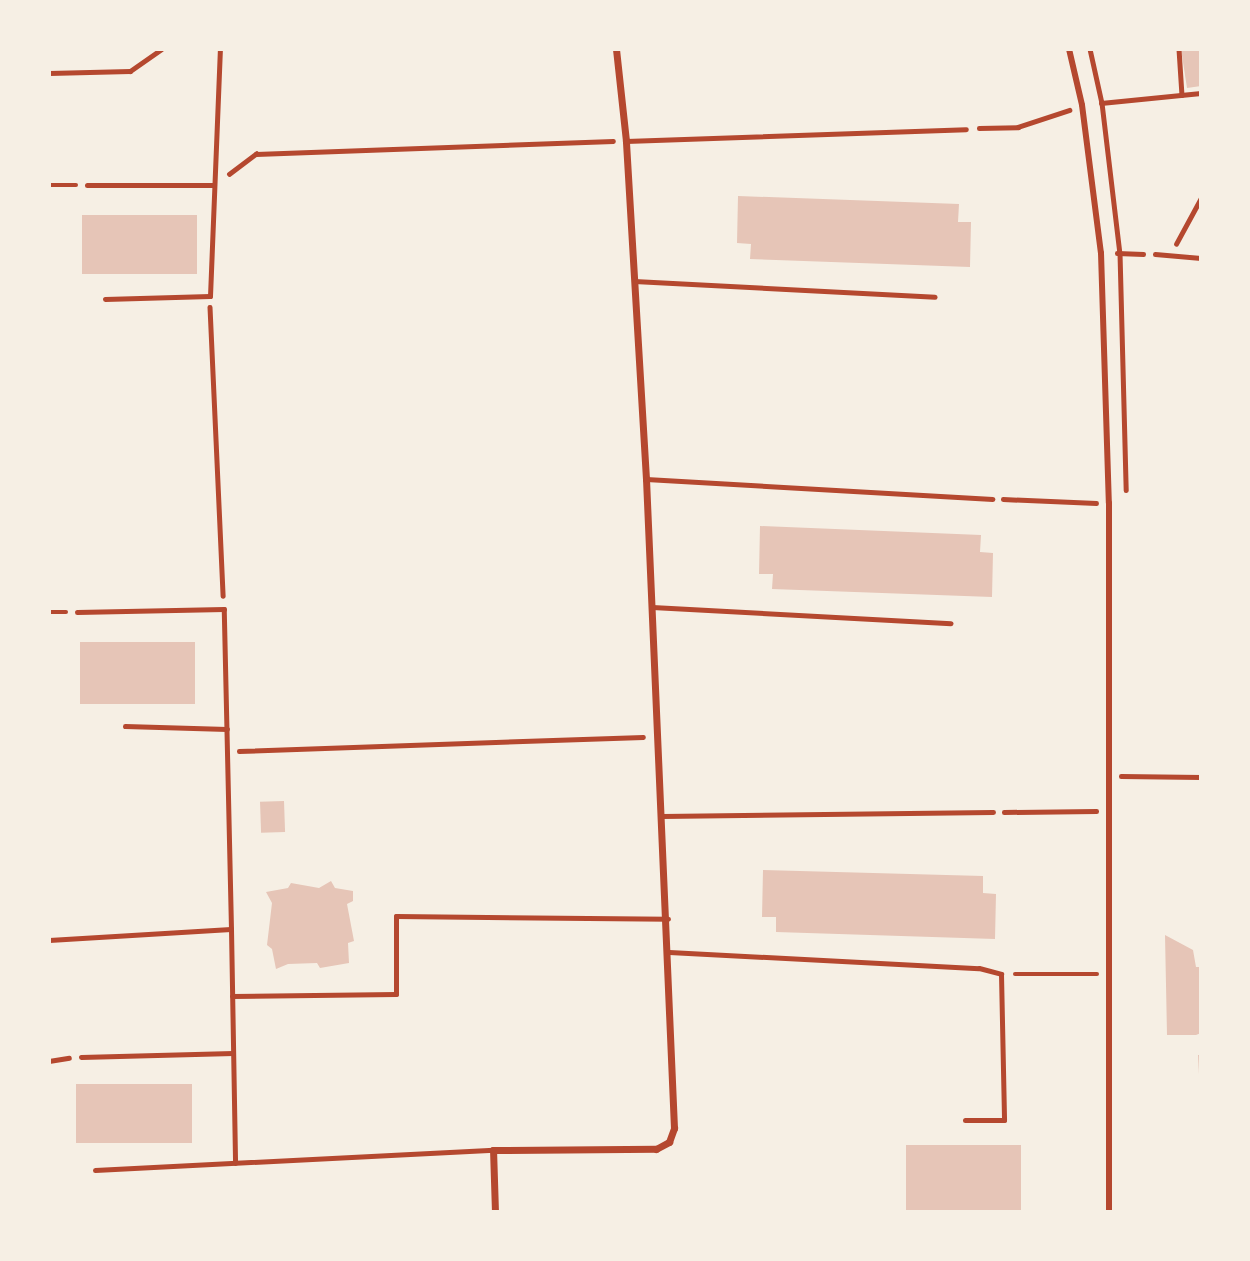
<!DOCTYPE html>
<html>
<head>
<meta charset="utf-8">
<style>
	body { margin:0 }
	#map { position:relative; width:1250px; height:1261px; overflow:hidden; background:#f6efe4; font-family:Mulish,sans-serif }
	div>[style] { position:absolute }
	.building>* { inset:0; background:#e6c5b7; transform-origin:0 0 }
	.path>* { height:4.5px; margin:-2.25px; padding:0 2.25px; transform-origin:2.25px; border-radius:2.25px; background:#b5482f }
	.service>* { height:5px; margin:-2.5px; padding:0 2.5px; transform-origin:2.5px; border-radius:2.5px; background:#b5482f }
	.pedestrian>* { height:6px; margin:-3px; padding:0 3px; transform-origin:3px; border-radius:3px; background:#b5482f }
	.minor>* { height:7px; margin:-3.5px; padding:0 3.5px; transform-origin:3.5px; border-radius:3.5px; background:#b5482f }
	span { translate:-50% -50%; white-space:nowrap; text-align:center; line-height:1.15; -webkit-text-stroke:6px #f6efe4; paint-order:stroke }
	.frame { position:absolute; inset:0; border:51px solid #f6efe4; pointer-events:none }
</style>
</head>
<body>
<div id="map">
	<div class="building">
		<i style="clip-path:polygon(1181px 49px,1201px 49px,1201px 86px,1187px 88px)"></i>
		<i style="clip-path:polygon(738px 196px,959px 204px,958px 222px,971px 222px,970px 267px,750px 259px,751px 244px,737px 243px)"></i>
		<i style="left:82px;top:215px;width:115px;height:59px"></i>
		<i style="clip-path:polygon(760px 526px,981px 535px,980px 552px,993px 553px,992px 597px,772px 589px,773px 574px,759px 574px)"></i>
		<i style="left:80px;top:642px;width:115px;height:62px"></i>
		<i style="left:284px;top:801px;width:31px;height:24px;rotate:88deg"></i>
		<i style="clip-path:polygon(763px 870px,983px 876px,983px 893px,996px 894px,995px 939px,776px 932px,776px 917px,762px 917px)"></i>
		<i style="clip-path:polygon(331px 881px,335px 888px,353px 891px,353px 901px,347px 904px,354px 941px,348px 943px,349px 963px,320px 968px,317px 963px,288px 964px,276px 969px,272px 949px,267px 945px,272px 903px,266px 892px,288px 888px,291px 883px,319px 888px)"></i>
		<i style="clip-path:polygon(1165px 935px,1193px 950px,1196px 967px,1201px 967px,1201px 1033px,1196px 1035px,1167px 1035px)"></i>
		<i style="clip-path:polygon(1198px 1055px,1201px 1055px,1201px 1074px,1199px 1074px)"></i>
		<i style="left:192px;top:1084px;width:59px;height:116px;rotate:90deg"></i>
		<i style="left:906px;top:1145px;width:115px;height:67px"></i>
	</div>
	<div class="path">
		<i style="left:1090px;top:49px;width:55px;rotate:77.5deg"></i>
		<i style="left:1102px;top:103px;width:151px;rotate:83.2deg"></i>
		<i style="left:1120px;top:253px;width:237px;rotate:88.5deg"></i>
		<i style="left:1179px;top:49px;width:46px;rotate:86.3deg"></i>
		<i style="left:1101px;top:103px;width:100px;rotate:-5.7deg"></i>
		<i style="left:979px;top:128px;width:39px;rotate:-1deg"></i>
		<i style="left:1018px;top:127px;width:54px;rotate:-18.4deg"></i>
		<i style="left:229px;top:174px;width:34px;rotate:-37deg"></i>
		<i style="left:256px;top:154px;width:357px;rotate:-2.1deg"></i>
		<i style="left:49px;top:185px;width:27px"></i>
		<i style="left:1176px;top:244px;width:52px;rotate:-61.5deg"></i>
		<i style="left:1117px;top:253px;width:26px;rotate:2deg"></i>
		<i style="left:210px;top:307px;width:289px;rotate:87.4deg"></i>
		<i style="left:1003px;top:499px;width:93px;rotate:2.5deg"></i>
		<i style="left:49px;top:612px;width:17px"></i>
		<i style="left:239px;top:751px;width:404px;rotate:-2deg"></i>
		<i style="left:1121px;top:776px;width:80px;rotate:0.7deg"></i>
		<i style="left:1004px;top:812px;width:92px;rotate:-0.6deg"></i>
		<i style="left:1015px;top:974px;width:82px"></i>
		<i style="left:49px;top:1061px;width:20px;rotate:-9deg"></i>
	</div>
	<div class="service">
		<i style="left:49px;top:73px;width:81px;rotate:-1.4deg"></i>
		<i style="left:130px;top:71px;width:38px;rotate:-35deg"></i>
		<i style="left:626px;top:141px;width:340px;rotate:-2deg"></i>
		<i style="left:87px;top:185px;width:127px"></i>
		<i style="left:1155px;top:254px;width:46px;rotate:5deg"></i>
		<i style="left:634px;top:281px;width:301px;rotate:3deg"></i>
		<i style="left:105px;top:299px;width:105px;rotate:-1.6deg"></i>
		<i style="left:210px;top:296px;width:247px;rotate:-87.7deg"></i>
		<i style="left:646px;top:479px;width:347px;rotate:3.3deg"></i>
		<i style="left:652px;top:607px;width:299px;rotate:3.1deg"></i>
		<i style="left:125px;top:726px;width:102px;rotate:1.7deg"></i>
		<i style="left:662px;top:816px;width:331px;rotate:-0.7deg"></i>
		<i style="left:231px;top:929px;width:234px;rotate:89deg"></i>
		<i style="left:49px;top:940px;width:182px;rotate:-3.5deg"></i>
		<i style="left:231px;top:929px;width:320px;rotate:-91.3deg"></i>
		<i style="left:224px;top:609px;width:147px;rotate:178.8deg"></i>
		<i style="left:669px;top:952px;width:310px;rotate:3deg"></i>
		<i style="left:979px;top:968px;width:23px;rotate:15deg"></i>
		<i style="left:1001px;top:974px;width:146px;rotate:88.8deg"></i>
		<i style="left:1004px;top:1120px;width:39px;rotate:180deg"></i>
		<i style="left:232px;top:996px;width:164px;rotate:-0.7deg"></i>
		<i style="left:396px;top:994px;width:78px;rotate:-90deg"></i>
		<i style="left:396px;top:916px;width:272px;rotate:0.6deg"></i>
		<i style="left:81px;top:1057px;width:152px;rotate:-1.5deg"></i>
		<i style="left:95px;top:1170px;width:399px;rotate:-2.9deg"></i>
	</div>
	<div class="pedestrian">
		<i style="left:1069px;top:49px;width:57px;rotate:76.9deg"></i>
		<i style="left:1082px;top:105px;width:149px;rotate:82.7deg"></i>
		<i style="left:1101px;top:253px;width:250px;rotate:88.2deg"></i>
		<i style="left:1109px;top:503px;width:709px;rotate:90deg"></i>
	</div>
	<div class="minor">
		<i style="left:495px;top:1212px;width:62px;rotate:-91.8deg"></i>
		<i style="left:493px;top:1150px;width:163px;rotate:-0.4deg"></i>
		<i style="left:656px;top:1149px;width:15px;rotate:-28deg"></i>
		<i style="left:669px;top:1142px;width:15px;rotate:-70deg"></i>
		<i style="left:674px;top:1128px;width:650px;rotate:-92.47deg"></i>
		<i style="left:646px;top:479px;width:339px;rotate:-93.4deg"></i>
		<i style="left:626px;top:141px;width:93px;rotate:-96.2deg"></i>
	</div>
	<div class="frame"></div>
</div>
</body>
</html>
